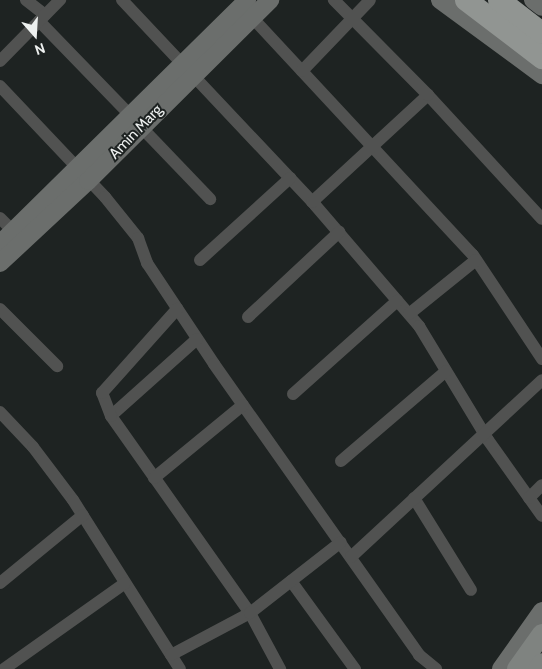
<!DOCTYPE html>
<html>
<head>
<meta charset="utf-8">
<style>
	body { margin:0 }
	#map { position:relative; width:542px; height:669px; overflow:hidden; background:#1e2322; font-family:Cabin,sans-serif }
	div>[style] { position:absolute }
	.street>* { height:12px; margin:-6px; padding:0 6px; transform-origin:6px; border-radius:6px; background:#515251 }
	.secondary>* { height:18px; margin:-9px; padding:0 9px; transform-origin:9px; border-radius:9px; background:#6b6e6c }
	.primary>* { height:20px; margin:-10px; padding:0 10px; transform-origin:10px; border-radius:10px; background:#7f8380 }
	.highway>* { height:22px; margin:-11px; padding:0 11px; transform-origin:11px; border-radius:11px; background:#919592 }
	span { translate:-50% -50%; white-space:nowrap; text-align:center; line-height:1.15; -webkit-text-stroke:4px #1e2322; paint-order:stroke }
	.street-label { font-size:15px; color:#eef1f0 }
	.north { position:absolute; left:10px; top:10px; width:50px; height:50px; -webkit-text-stroke:4px #1e2322; paint-order:stroke; rotate:161deg; font-size:14px; font-weight:700; line-height:20px; text-align:center; color:#eef1f0 }
	.north::after { content:''; display:block; margin:auto; width:18px; height:22px; background:#eef1f0; clip-path:polygon(50% 0,100% 100%,50% 72%,0 100%) }
</style>
</head>
<body>
<div id="map">
	<div class="street">
		<i style="left:26px;top:0;width:24px;rotate:38deg"></i>
		<i style="left:122px;top:0;width:282px;rotate:46.7deg"></i>
		<i style="left:315px;top:205px;width:160px;rotate:49.3deg"></i>
		<i style="left:419px;top:326px;width:133px;rotate:58.8deg"></i>
		<i style="left:488px;top:440px;width:93px;rotate:54.6deg"></i>
		<i style="left:248px;top:13px;width:330px;rotate:47.1deg"></i>
		<i style="left:473px;top:255px;width:125px;rotate:56.4deg"></i>
		<i style="left:39px;top:21px;width:131px;rotate:45.9deg"></i>
		<i style="left:0;top:61px;width:86px;rotate:-45.5deg"></i>
		<i style="left:302px;top:71px;width:98px;rotate:-46.2deg"></i>
		<i style="left:0;top:86px;width:153px;rotate:46.6deg"></i>
		<i style="left:105px;top:197px;width:53px;rotate:51.2deg"></i>
		<i style="left:138px;top:238px;width:27px;rotate:70deg"></i>
		<i style="left:147px;top:263px;width:121px;rotate:56.4deg"></i>
		<i style="left:214px;top:364px;width:356px;rotate:54.8deg"></i>
		<i style="left:419px;top:655px;width:22px;rotate:39deg"></i>
		<i style="left:428px;top:95px;width:168px;rotate:47.4deg"></i>
		<i style="left:141px;top:127px;width:100px;rotate:46.2deg"></i>
		<i style="left:312px;top:202px;width:158px;rotate:-42.7deg"></i>
		<i style="left:428px;top:95px;width:134px;rotate:-134.7deg"></i>
		<i style="left:0;top:218px;width:18px;rotate:45deg"></i>
		<i style="left:200px;top:260px;width:122px;rotate:-42.3deg"></i>
		<i style="left:0;top:309px;width:81px;rotate:45deg"></i>
		<i style="left:409px;top:314px;width:86px;rotate:-38.9deg"></i>
		<i style="left:248px;top:317px;width:125px;rotate:-43deg"></i>
		<i style="left:197px;top:339px;width:115px;rotate:138.2deg"></i>
		<i style="left:111px;top:416px;width:241px;rotate:54.8deg"></i>
		<i style="left:250px;top:613px;width:64px;rotate:61.8deg"></i>
		<i style="left:293px;top:394px;width:140px;rotate:-41.8deg"></i>
		<i style="left:0;top:412px;width:48px;rotate:46.7deg"></i>
		<i style="left:33px;top:447px;width:66px;rotate:53deg"></i>
		<i style="left:73px;top:500px;width:200px;rotate:57.7deg"></i>
		<i style="left:111px;top:416px;width:25px;rotate:-111deg"></i>
		<i style="left:102px;top:393px;width:113px;rotate:-48.2deg"></i>
		<i style="left:341px;top:461px;width:138px;rotate:-40.6deg"></i>
		<i style="left:154px;top:478px;width:115px;rotate:-39.4deg"></i>
		<i style="left:414px;top:498px;width:108px;rotate:58.2deg"></i>
		<i style="left:529px;top:498px;width:18px;rotate:-45deg"></i>
		<i style="left:351px;top:557px;width:260px;rotate:-42.8deg"></i>
		<i style="left:291px;top:581px;width:109px;rotate:54deg"></i>
		<i style="left:0;top:583px;width:107px;rotate:-39.3deg"></i>
		<i style="left:171px;top:655px;width:89px;rotate:-28deg"></i>
		<i style="left:250px;top:613px;width:115px;rotate:-38deg"></i>
		<i style="left:4px;top:669px;width:148px;rotate:-35.4deg"></i>
	</div>
	<div class="secondary">
		<i style="left:440px;top:0;width:127px;rotate:36.3deg"></i>
		<i style="left:533px;top:0;width:11px;rotate:38deg"></i>
		<i style="left:0;top:244px;width:347px;rotate:-44.6deg"></i>
		<i style="left:0;top:263px;width:120px;rotate:-43deg"></i>
		<i style="left:88px;top:181px;width:257px;rotate:-44.8deg"></i>
		<i style="left:501px;top:669px;width:71px;rotate:-54.7deg"></i>
	</div>
	<div class="primary">
		<i style="left:517px;top:669px;width:43px;rotate:-54.5deg"></i>
		<i style="left:538px;top:669px;width:7px;rotate:-56deg"></i>
	</div>
	<div class="highway">
		<i style="left:466px;top:0;width:96px;rotate:37.3deg"></i>
		<i style="left:499px;top:0;width:54px;rotate:37.5deg"></i>
	</div>
	<div class="street-label">
		<span style="left:136px;top:132px;rotate:-46deg">Amin Marg</span>
	</div>
	<div class="north">N</div>
</div>
</body>
</html>
